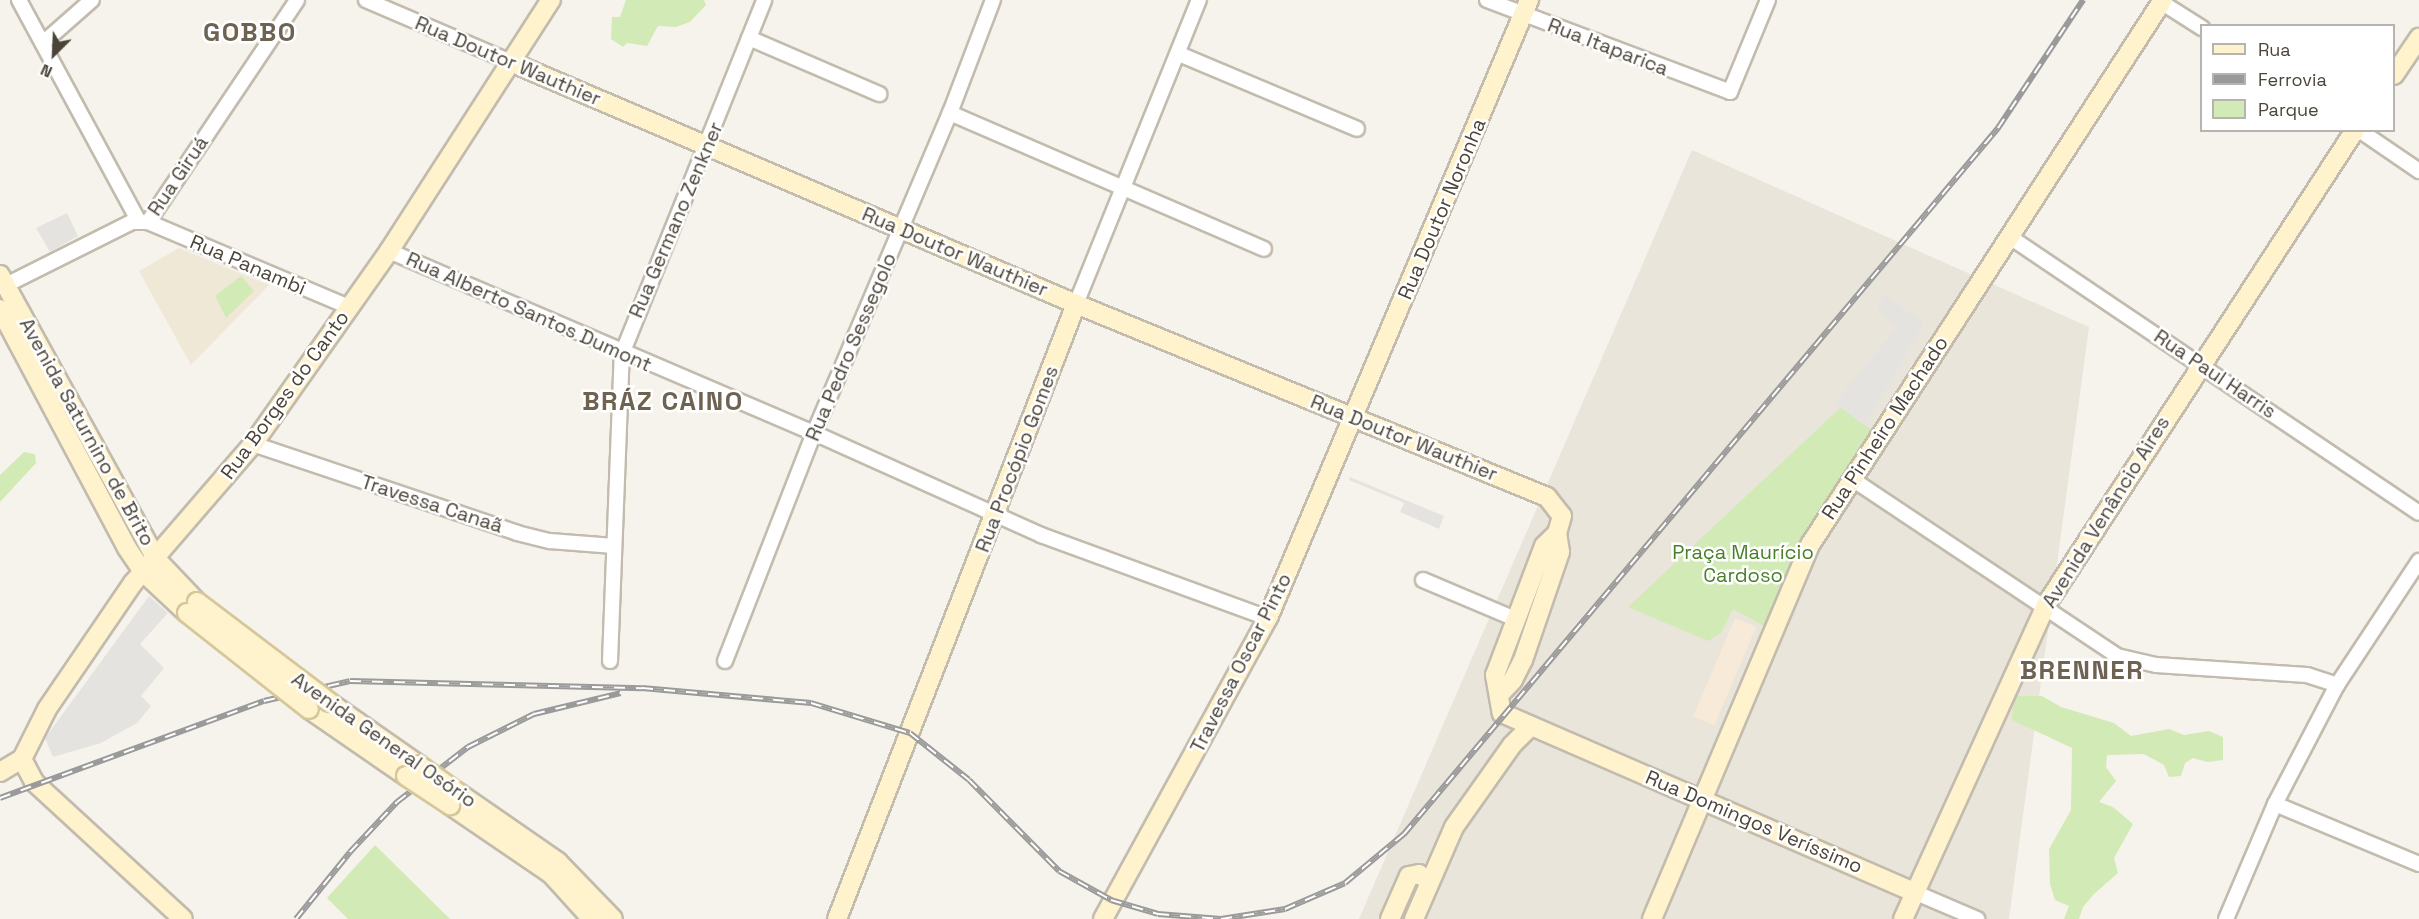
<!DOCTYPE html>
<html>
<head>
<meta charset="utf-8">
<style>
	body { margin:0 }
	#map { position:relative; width:2419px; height:919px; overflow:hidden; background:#f6f3ec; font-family:"Space Grotesk",sans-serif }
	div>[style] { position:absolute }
	.residential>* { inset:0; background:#eae5da }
	.commercial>* { inset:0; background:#f7ead8; transform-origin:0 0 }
	.education>* { inset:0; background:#efe8d6 }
	.green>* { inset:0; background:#d2eab5 }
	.parking>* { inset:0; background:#e5e3e0 }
	.roads { filter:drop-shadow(2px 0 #c2bbae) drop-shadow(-2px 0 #c2bbae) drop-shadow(0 2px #c2bbae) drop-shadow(0 -2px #c2bbae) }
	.street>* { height:14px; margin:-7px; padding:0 7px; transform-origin:7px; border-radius:7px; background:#fff }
	.secondary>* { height:18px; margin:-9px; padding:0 9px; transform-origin:9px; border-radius:9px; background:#fff3cd }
	.rail>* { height:6px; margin-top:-3px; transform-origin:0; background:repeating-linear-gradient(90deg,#fff 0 11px,#9a9a9a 0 22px); box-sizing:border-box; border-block:2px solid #9a9a9a }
	.bridges { filter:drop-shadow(2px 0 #d6c79b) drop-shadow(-2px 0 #d6c79b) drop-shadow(0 2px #d6c79b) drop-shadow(0 -2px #d6c79b) }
	.secondary-bridge>* { height:18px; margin:-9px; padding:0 9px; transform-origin:9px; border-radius:9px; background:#fff3cd }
	span { translate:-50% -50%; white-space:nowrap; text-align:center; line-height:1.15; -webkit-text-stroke:5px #fff; paint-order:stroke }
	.street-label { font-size:20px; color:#4b4439 }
	.park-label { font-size:20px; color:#4a7f2a }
	.district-label { font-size:26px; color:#6e6250; font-weight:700; letter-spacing:1.5px }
	.legend { position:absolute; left:2200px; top:24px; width:195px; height:108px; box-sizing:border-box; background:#fff; border:2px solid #b7b4b0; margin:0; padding:8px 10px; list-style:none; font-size:18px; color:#4b4439 }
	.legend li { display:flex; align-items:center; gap:12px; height:30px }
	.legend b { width:30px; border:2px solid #b7b4b0 }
	.north { position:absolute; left:24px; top:24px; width:60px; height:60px; -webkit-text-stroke:4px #fff; paint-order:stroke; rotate:204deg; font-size:16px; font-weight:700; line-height:24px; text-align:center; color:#4b4439 }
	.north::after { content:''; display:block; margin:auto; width:21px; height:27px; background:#4b4439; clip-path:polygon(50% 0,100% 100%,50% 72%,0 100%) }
</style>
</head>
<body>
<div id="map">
	<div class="residential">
		<i style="clip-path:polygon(1692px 150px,2089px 327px,2009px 919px,1359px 919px)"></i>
	</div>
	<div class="commercial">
		<i style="left:1735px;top:618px;width:23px;height:107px;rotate:23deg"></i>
	</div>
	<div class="education">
		<i style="clip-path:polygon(179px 248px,269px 285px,191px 365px,139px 271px)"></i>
	</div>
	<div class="green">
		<i style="clip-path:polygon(626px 0,704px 0,706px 5px,690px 22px,676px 27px,658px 26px,647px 46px,627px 43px,623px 47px,611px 39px,612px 17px,620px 17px)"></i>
		<i style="clip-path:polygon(241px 276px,254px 291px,226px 318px,215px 296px)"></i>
		<i style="clip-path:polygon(1841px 407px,1875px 432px,1801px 543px,1766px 627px,1733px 609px,1721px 633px,1708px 641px,1628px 607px)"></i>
		<i style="clip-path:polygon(24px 452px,35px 454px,36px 463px,0 502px,0 475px)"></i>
		<i style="clip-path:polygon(2014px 696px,2042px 696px,2061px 707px,2114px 723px,2131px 736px,2169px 729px,2184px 735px,2209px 731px,2223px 737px,2223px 760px,2207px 762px,2193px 758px,2185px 763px,2181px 776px,2169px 777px,2164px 765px,2144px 754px,2107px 755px,2106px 767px,2116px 781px,2099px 802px,2113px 807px,2133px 824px,2114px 858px,2118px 873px,2094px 894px,2083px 907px,2079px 919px,2064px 919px,2069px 906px,2055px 900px,2050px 884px,2049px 849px,2071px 810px,2072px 748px,2012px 720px)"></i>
		<i style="clip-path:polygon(375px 845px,450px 919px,348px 919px,327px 898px)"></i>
	</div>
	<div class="parking">
		<i style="clip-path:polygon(67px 213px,78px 236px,50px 252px,36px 228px)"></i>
		<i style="clip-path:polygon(1885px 295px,1924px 323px,1865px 426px,1835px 403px,1897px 327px,1877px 308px)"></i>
		<i style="clip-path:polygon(1350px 477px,1444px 516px,1439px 529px,1400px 512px,1404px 503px,1349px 480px)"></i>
		<i style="clip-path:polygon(149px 596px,168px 613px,140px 644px,164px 668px,141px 696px,151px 706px,137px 723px,101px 743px,53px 757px,45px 738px)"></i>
	</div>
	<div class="roads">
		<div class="street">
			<i style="left:19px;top:0;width:250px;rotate:61.6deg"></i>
			<i style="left:366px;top:0;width:160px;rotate:23.2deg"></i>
			<i style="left:1487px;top:0;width:260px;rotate:20.7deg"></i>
			<i style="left:1730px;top:92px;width:100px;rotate:-67.6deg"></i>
			<i style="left:2161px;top:2px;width:49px;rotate:32.4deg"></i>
			<i style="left:749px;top:38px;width:142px;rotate:23.3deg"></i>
			<i style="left:43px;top:43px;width:65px;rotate:-41.3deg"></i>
			<i style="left:1179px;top:54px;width:193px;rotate:22.8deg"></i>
			<i style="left:950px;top:113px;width:342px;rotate:23.4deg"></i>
			<i style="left:2359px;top:130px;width:73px;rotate:34.3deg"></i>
			<i style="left:148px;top:222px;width:218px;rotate:22.9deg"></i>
			<i style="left:2010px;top:237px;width:493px;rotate:34deg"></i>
			<i style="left:389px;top:251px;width:462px;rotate:23.2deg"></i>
			<i style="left:814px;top:433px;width:249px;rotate:24.2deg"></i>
			<i style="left:1041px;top:535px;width:242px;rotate:20.1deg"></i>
			<i style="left:6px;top:285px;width:141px;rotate:-26.6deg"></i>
			<i style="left:132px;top:222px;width:16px"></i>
			<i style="left:148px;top:222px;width:267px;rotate:-56.1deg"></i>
			<i style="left:1076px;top:304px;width:328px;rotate:-68deg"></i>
			<i style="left:253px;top:444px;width:279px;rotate:18.6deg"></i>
			<i style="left:517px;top:533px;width:34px;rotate:14deg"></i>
			<i style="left:550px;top:541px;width:64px;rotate:4.5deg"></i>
			<i style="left:1852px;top:479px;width:319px;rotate:33.7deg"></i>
			<i style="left:2117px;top:656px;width:40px;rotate:13deg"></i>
			<i style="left:2156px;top:665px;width:151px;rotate:3.8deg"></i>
			<i style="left:2307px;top:675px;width:32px;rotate:18deg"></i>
			<i style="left:1423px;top:580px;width:98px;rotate:22.9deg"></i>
			<i style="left:610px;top:661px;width:307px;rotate:-87.8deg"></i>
			<i style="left:622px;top:354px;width:381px;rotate:-68.1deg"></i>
			<i style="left:725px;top:661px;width:245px;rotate:-68.7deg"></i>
			<i style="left:814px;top:433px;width:348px;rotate:-67deg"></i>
			<i style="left:950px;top:113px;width:121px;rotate:-69.2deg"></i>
			<i style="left:2275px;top:804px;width:156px;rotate:22.6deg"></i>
			<i style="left:1914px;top:892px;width:69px;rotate:23.2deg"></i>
			<i style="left:2226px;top:919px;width:125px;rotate:-66.9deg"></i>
			<i style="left:2275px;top:804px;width:134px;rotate:-62.5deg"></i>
			<i style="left:2337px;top:685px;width:149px;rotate:-56.5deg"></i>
		</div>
		<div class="secondary">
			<i style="left:513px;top:63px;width:612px;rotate:23.17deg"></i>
			<i style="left:1076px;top:304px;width:509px;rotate:22.28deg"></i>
			<i style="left:1547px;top:497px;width:24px;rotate:52deg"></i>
			<i style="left:1562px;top:516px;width:18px;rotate:106deg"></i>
			<i style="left:1557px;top:533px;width:19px;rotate:81deg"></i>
			<i style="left:1560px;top:552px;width:114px;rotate:108.9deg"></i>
			<i style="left:1523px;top:660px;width:22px;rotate:117deg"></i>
			<i style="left:1513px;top:680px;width:19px;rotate:133deg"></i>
			<i style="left:2394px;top:75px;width:45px;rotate:-56deg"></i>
			<i style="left:0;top:275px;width:324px;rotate:61.2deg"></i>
			<i style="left:156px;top:559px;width:59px;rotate:46.4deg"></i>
			<i style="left:0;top:309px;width:271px;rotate:62deg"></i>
			<i style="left:127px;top:548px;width:29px;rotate:56deg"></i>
			<i style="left:143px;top:572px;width:60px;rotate:43deg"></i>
			<i style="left:1557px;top:533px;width:18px;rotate:135deg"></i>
			<i style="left:1544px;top:546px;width:138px;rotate:110.8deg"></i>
			<i style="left:1495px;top:675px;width:39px;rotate:80deg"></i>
			<i style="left:1502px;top:713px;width:449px;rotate:23.5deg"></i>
			<i style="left:329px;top:702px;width:110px;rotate:35deg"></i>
			<i style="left:309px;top:709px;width:118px;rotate:34.6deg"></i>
			<i style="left:22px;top:759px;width:26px;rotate:62deg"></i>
			<i style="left:34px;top:782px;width:202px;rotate:42.6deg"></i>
			<i style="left:0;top:772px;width:26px;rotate:-31deg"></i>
			<i style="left:22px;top:759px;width:56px;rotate:-63.4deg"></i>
			<i style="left:47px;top:709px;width:153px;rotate:-55.7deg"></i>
			<i style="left:133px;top:583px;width:184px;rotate:-49.2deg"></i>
			<i style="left:253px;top:444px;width:236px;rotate:-54.8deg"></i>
			<i style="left:389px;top:251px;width:299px;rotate:-57.2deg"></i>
			<i style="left:457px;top:792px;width:123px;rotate:34.7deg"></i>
			<i style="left:558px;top:862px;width:79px;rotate:46deg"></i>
			<i style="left:450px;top:805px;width:122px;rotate:34.3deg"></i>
			<i style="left:551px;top:874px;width:61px;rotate:47.7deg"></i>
			<i style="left:837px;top:919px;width:660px;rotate:-68.76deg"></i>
			<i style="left:1103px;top:919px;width:343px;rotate:-61.3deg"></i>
			<i style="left:1268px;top:618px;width:671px;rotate:-67.1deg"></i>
			<i style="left:1390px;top:919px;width:47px;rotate:-66.2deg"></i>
			<i style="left:1409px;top:876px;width:10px;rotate:-11deg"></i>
			<i style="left:1419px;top:874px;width:12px;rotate:35deg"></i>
			<i style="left:1414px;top:919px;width:100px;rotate:-66.5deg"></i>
			<i style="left:1454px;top:827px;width:100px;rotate:-54.7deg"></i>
			<i style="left:1512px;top:745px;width:27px;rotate:-45deg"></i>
			<i style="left:1652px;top:919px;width:406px;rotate:-67.1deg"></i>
			<i style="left:1810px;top:545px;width:649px;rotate:-57.07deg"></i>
			<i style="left:1903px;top:919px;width:345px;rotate:-65.5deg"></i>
			<i style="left:2046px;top:605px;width:567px;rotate:-56.95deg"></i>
		</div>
	</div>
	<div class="rail">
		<i style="left:0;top:798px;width:281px;rotate:-20.2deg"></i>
		<i style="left:264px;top:701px;width:88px;rotate:-13.1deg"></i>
		<i style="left:350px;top:681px;width:292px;rotate:1.4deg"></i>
		<i style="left:642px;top:688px;width:170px;rotate:5.1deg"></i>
		<i style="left:811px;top:703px;width:103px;rotate:16.9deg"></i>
		<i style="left:910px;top:733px;width:75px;rotate:38.5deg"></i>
		<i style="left:969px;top:780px;width:128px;rotate:45.3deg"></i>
		<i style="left:1059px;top:871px;width:60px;rotate:29.1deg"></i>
		<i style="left:1111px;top:900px;width:49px;rotate:16.6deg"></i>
		<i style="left:1158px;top:914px;width:63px;rotate:4.5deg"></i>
		<i style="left:1221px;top:919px;width:65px;rotate:-8.9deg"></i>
		<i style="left:1285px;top:909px;width:65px;rotate:-23.4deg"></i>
		<i style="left:1345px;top:883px;width:77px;rotate:-39.7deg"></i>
		<i style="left:1404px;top:834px;width:923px;rotate:-49.92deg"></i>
		<i style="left:1998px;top:128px;width:154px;rotate:-56.4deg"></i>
		<i style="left:296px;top:919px;width:86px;rotate:-51.1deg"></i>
		<i style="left:350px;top:852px;width:69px;rotate:-46.8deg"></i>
		<i style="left:397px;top:802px;width:90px;rotate:-37.8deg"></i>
		<i style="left:468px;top:747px;width:74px;rotate:-26.6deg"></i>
		<i style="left:534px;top:714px;width:89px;rotate:-13.6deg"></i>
	</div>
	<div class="bridges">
		<div class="secondary-bridge">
			<i style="left:197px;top:602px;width:166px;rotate:37.1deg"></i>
			<i style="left:187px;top:613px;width:155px;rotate:38.2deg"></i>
			<i style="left:419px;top:765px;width:47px;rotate:35.4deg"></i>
			<i style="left:406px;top:776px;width:53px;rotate:33.4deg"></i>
		</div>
	</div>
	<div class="street-label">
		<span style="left:1608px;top:47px;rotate:21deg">Rua Itaparica</span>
		<span style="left:508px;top:61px;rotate:23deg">Rua Doutor Wauthier</span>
		<span style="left:178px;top:176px;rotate:-56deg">Rua Giruá</span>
		<span style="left:1442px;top:209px;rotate:-67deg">Rua Doutor Noronha</span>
		<span style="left:676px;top:220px;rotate:-67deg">Rua Germano Zenkner</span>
		<span style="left:955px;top:252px;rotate:23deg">Rua Doutor Wauthier</span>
		<span style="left:248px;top:265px;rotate:23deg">Rua Panambi</span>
		<span style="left:529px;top:312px;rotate:24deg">Rua Alberto Santos Dumont</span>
		<span style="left:851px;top:347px;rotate:-67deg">Rua Pedro Sessegolo</span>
		<span style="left:2215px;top:374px;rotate:34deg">Rua Paul Harris</span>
		<span style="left:285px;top:395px;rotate:-54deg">Rua Borges do Canto</span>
		<span style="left:1885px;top:428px;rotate:-57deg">Rua Pinheiro Machado</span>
		<span style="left:87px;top:432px;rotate:61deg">Avenida Saturnino de Brito</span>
		<span style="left:1404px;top:438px;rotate:22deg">Rua Doutor Wauthier</span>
		<span style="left:1017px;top:459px;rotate:-69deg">Rua Procópio Gomes</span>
		<span style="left:432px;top:504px;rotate:18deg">Travessa Canaã</span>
		<span style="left:2106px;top:512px;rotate:-58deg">Avenida Venâncio Aires</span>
		<span style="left:1241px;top:663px;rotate:-63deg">Travessa Oscar Pinto</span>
		<span style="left:384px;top:740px;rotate:35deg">Avenida General Osório</span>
		<span style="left:1754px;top:822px;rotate:23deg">Rua Domingos Veríssimo</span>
	</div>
	<div class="park-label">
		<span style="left:1743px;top:564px">Praça Maurício<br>Cardoso</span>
	</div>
	<div class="district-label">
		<span style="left:250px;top:33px">GOBBO</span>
		<span style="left:663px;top:402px">BRÁZ CAINO</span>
		<span style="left:2082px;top:671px">BRENNER</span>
	</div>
	<ul class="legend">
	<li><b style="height:8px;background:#fff3cd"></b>Rua</li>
	<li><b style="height:8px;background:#9a9a9a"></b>Ferrovia</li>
	<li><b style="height:16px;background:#d2eab5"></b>Parque</li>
	</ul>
	<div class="north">N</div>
</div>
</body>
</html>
